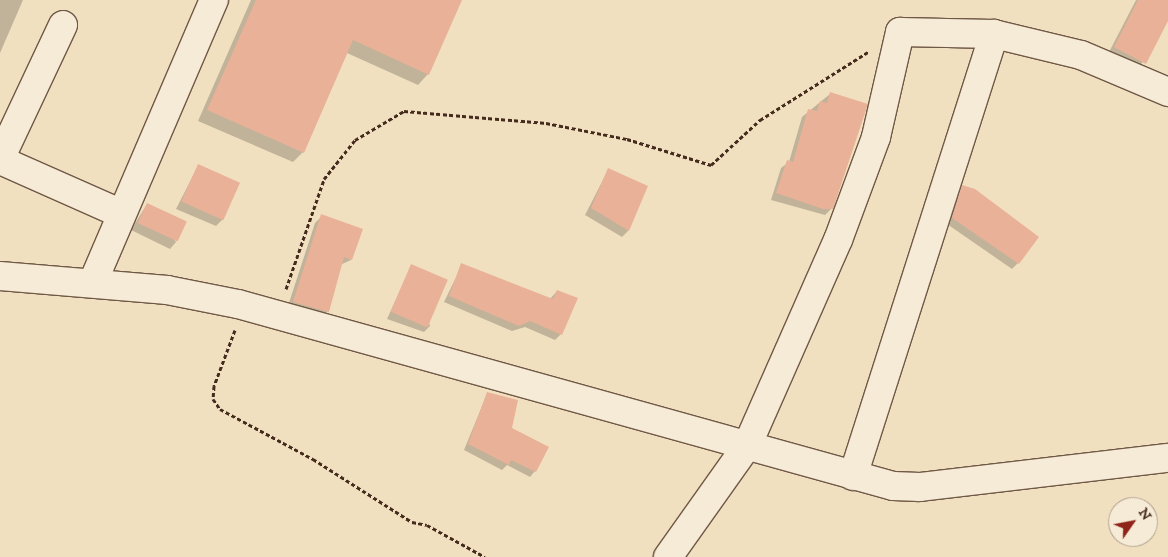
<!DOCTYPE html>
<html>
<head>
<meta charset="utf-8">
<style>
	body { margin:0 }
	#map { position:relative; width:1168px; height:557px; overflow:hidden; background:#f1e0c0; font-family:"IM FELL DW Pica",serif }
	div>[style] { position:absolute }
	.shadow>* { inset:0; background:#0003 }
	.building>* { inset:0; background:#e9b197; transform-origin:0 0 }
	.path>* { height:3px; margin-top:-1.5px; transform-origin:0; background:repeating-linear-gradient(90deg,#452b1d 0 4px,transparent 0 6.5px) }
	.roads { filter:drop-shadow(1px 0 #705846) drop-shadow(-1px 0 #705846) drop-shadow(0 1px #705846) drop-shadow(0 -1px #705846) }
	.minor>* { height:28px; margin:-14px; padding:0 14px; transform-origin:14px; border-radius:14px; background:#f6ebd6 }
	span { translate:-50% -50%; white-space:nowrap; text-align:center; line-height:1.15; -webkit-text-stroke:4px #f6ebd6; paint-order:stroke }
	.north { position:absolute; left:1108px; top:497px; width:50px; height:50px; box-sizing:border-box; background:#f6ebd6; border:1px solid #af9e8c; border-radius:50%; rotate:57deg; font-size:14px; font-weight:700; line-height:20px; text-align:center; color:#452b1d }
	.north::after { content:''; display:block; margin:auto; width:18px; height:22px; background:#8f2418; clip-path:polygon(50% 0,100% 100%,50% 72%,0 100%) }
</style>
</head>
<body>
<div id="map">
	<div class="shadow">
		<i style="clip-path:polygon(0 0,23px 0,0 53px)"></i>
		<i style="clip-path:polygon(251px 0,461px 0,428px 74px,418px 85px,347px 53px,303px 152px,293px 162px,198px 121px)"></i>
		<i style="clip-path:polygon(1136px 0,1168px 3px,1168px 19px,1138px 70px,1108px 54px)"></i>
		<i style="clip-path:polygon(830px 94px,832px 208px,825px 215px,771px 200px,781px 168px,789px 162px,802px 117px)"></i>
		<i style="clip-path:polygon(198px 166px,223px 219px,216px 226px,176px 209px)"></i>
		<i style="clip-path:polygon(608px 170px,628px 231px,622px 237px,585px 215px)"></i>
		<i style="clip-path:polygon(963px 186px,1018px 263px,1012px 269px,947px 224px)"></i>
		<i style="clip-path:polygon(147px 204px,176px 242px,170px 249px,131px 230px)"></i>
		<i style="clip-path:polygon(322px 216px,351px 260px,340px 265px,328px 311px,321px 318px,287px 309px,315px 223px)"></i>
		<i style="clip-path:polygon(462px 265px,550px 299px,557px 291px,561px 334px,555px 340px,525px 327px,512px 331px,444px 302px)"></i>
		<i style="clip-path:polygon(411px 266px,430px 326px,424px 332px,387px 319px)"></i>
		<i style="clip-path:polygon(487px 394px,535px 471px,530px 477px,507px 465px,502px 470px,464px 450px)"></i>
	</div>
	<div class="building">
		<i style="clip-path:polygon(256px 0,462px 0,429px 75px,353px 40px,304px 153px,207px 110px)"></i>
		<i style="clip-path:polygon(1138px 0,1168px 0,1168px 21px,1146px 64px,1114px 47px)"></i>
		<i style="clip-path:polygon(830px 92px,868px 104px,833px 209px,823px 209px,776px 193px,787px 160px,793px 162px,808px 109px,817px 111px,820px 101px,827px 103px)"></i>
		<i style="left:198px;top:164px;width:46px;height:41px;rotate:24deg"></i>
		<i style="clip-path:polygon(608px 168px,648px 186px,629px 231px,591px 208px)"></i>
		<i style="clip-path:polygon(962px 185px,975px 189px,1039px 237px,1019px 264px,952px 218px)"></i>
		<i style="left:147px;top:203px;width:44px;height:22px;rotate:25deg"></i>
		<i style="clip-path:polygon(321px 214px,363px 229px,352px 260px,344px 257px,329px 312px,293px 302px)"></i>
		<i style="clip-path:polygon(461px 263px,553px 299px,557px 290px,578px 298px,562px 335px,530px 321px,519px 326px,449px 296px)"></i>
		<i style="left:411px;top:264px;width:40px;height:52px;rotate:23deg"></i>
		<i style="clip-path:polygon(487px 392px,518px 400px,512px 428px,549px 447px,536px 472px,511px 460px,509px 465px,468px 444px)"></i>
	</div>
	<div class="path">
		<i style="left:286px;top:289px;width:116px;rotate:-70.9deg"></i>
		<i style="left:324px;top:179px;width:50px;rotate:-51.5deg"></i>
		<i style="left:355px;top:140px;width:57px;rotate:-30.6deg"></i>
		<i style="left:404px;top:111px;width:143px;rotate:4.8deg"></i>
		<i style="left:546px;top:123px;width:83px;rotate:11.2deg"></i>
		<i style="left:627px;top:139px;width:88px;rotate:17.2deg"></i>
		<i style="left:711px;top:165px;width:67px;rotate:-42.6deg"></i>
		<i style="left:760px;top:120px;width:128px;rotate:-32.2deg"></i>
		<i style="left:235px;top:330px;width:60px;rotate:110.6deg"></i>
		<i style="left:214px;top:386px;width:13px;rotate:94deg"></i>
		<i style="left:213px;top:399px;width:12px;rotate:55deg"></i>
		<i style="left:220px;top:409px;width:106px;rotate:28.3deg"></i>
		<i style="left:313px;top:459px;width:117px;rotate:32.5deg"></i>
		<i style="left:412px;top:522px;width:15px;rotate:11deg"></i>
		<i style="left:427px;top:525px;width:66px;rotate:28.9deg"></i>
	</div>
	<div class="roads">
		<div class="minor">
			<i style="left:0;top:159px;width:148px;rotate:-64.8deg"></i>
			<i style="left:0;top:160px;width:133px;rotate:23.9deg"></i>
			<i style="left:0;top:276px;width:168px;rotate:4.8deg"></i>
			<i style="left:167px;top:290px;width:72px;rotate:11.2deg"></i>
			<i style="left:238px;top:304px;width:680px;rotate:15.53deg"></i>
			<i style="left:893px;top:486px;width:27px;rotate:2deg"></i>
			<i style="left:920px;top:487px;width:250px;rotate:-6.7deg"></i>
			<i style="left:93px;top:282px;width:307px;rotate:-66.8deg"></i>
			<i style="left:853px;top:476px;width:464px;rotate:-72.3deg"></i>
			<i style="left:668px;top:557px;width:136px;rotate:-54.6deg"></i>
			<i style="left:747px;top:446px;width:225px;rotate:-66.2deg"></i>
			<i style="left:838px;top:240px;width:110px;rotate:-69.7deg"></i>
			<i style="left:876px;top:137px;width:108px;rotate:-77.1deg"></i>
			<i style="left:900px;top:32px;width:94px;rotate:1.2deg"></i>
			<i style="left:994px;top:34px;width:89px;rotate:13.6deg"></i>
			<i style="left:1081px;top:55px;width:95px;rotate:23deg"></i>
		</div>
	</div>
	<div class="north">N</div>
</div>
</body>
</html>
